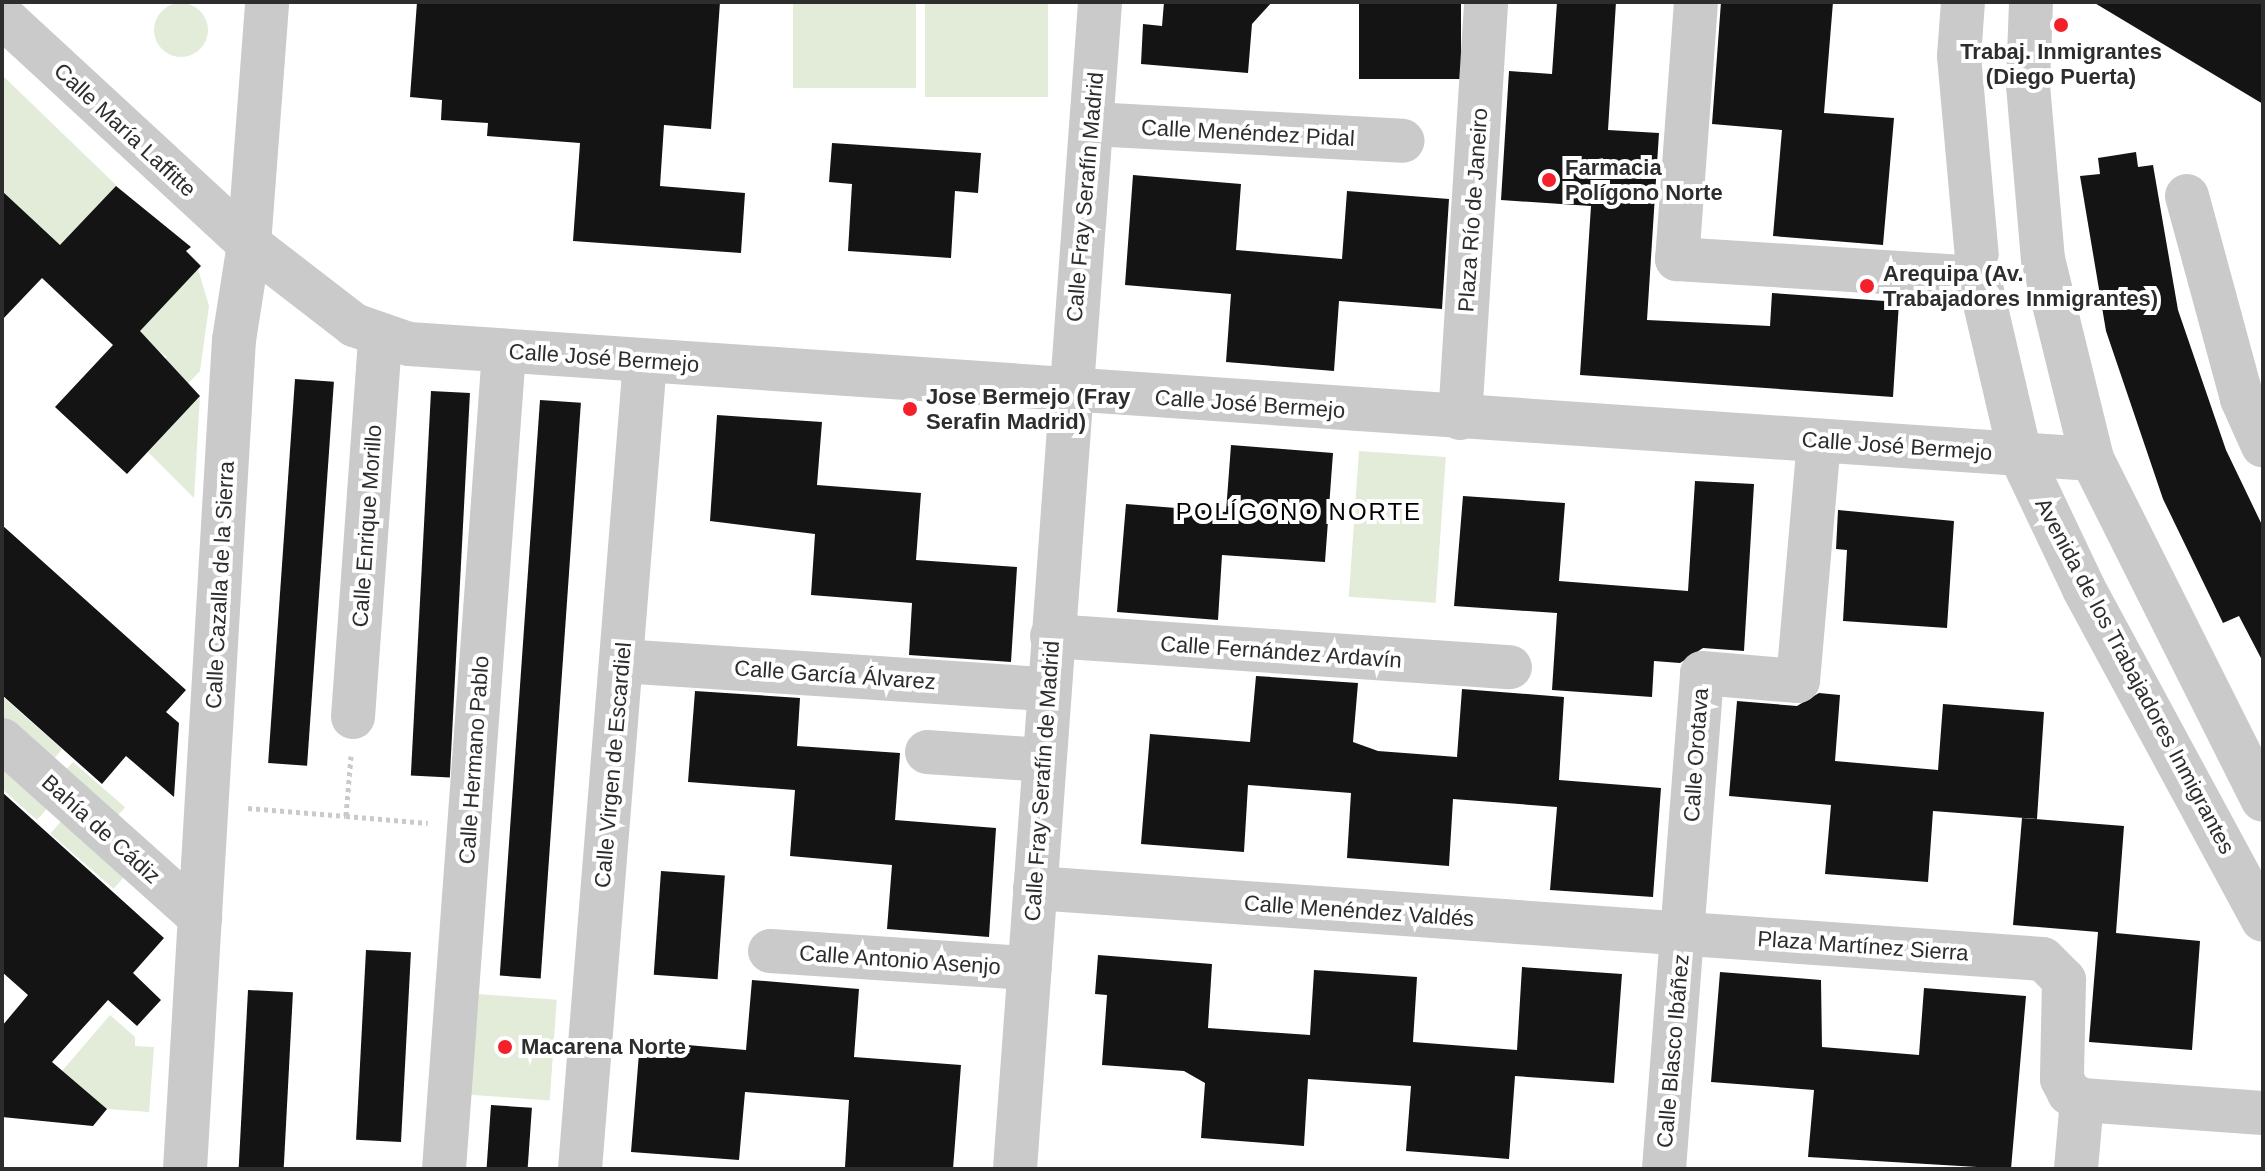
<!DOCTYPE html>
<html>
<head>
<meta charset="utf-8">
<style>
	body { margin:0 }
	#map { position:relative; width:2265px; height:1171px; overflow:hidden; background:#fff; font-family:Helvetica,sans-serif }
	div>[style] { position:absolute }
	.green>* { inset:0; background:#e2ecd8; transform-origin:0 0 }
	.round { border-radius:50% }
	.building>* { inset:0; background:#141414; transform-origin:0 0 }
	.path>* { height:5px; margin-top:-2.5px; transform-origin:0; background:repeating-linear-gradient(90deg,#cacaca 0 4px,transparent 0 8px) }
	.minor>* { height:44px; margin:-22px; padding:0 22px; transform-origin:22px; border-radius:22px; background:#cacaca }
	.dots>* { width:22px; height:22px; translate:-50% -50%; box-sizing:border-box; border:4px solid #fff; border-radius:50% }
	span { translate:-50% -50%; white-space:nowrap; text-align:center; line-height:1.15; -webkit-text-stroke:8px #fff; paint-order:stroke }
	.poi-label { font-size:22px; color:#2d2d2d; font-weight:700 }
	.left { translate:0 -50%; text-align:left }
	.street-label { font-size:22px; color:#2d2d2d }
	.neighbourhood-label { font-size:24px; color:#000; letter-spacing:2px }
	.frame { position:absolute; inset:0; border:4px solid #2d2d2d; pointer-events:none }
</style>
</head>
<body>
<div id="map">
	<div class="green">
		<i style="left:793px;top:2px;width:123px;height:86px"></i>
		<i style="left:925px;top:2px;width:123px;height:95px"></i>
		<i class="round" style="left:154px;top:3px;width:54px;height:54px"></i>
		<i style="clip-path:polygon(2px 75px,117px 186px,64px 255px,2px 197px)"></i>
		<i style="clip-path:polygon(198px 269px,209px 306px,200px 371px,187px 385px,163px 362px,167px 357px,128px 330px)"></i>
		<i style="clip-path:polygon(200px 396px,194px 498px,148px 452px)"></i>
		<i style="left:1359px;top:451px;width:87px;height:146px;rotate:4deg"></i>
		<i style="clip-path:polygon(2px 696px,62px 749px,48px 766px,2px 726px)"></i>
		<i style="clip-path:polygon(2px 753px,55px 800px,37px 820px,2px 789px)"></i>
		<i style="left:73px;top:762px;width:69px;height:20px;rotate:41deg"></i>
		<i style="left:70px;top:811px;width:84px;height:30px;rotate:41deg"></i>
		<i style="left:462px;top:993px;width:95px;height:101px;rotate:4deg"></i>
		<i style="clip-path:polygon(110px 1015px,135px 1037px,135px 1046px,154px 1047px,149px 1112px,107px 1109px,62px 1071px)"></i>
	</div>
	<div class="building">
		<i style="clip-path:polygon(417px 2px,720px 2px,711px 129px,664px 125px,660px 186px,745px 193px,741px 253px,573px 241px,580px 143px,487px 136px,488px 123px,441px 120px,442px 100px,410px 97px)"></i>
		<i style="clip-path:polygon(1164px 2px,1272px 2px,1252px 24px,1248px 73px,1141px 64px,1143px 24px,1162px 26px)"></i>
		<i style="left:1359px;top:2px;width:102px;height:77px"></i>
		<i style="clip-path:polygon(1557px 2px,1616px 2px,1608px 130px,1659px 133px,1647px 320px,1770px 326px,1772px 293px,1899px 302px,1893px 397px,1580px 375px,1591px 206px,1501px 200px,1509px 71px,1552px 74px)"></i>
		<i style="clip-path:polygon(1721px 2px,1833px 2px,1824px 113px,1894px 118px,1883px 245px,1773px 236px,1782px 130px,1712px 124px)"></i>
		<i style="clip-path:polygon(2093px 2px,2263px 2px,2263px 104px)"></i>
		<i style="clip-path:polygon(832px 143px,981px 153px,978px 193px,955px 191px,951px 258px,848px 251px,852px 184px,829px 182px)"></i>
		<i style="clip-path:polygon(2136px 152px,2138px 167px,2153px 165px,2178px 310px,2226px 450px,2263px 527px,2263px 662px,2239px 616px,2223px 623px,2163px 499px,2106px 331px,2080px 176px,2100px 174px,2098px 158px)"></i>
		<i style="clip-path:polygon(1133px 175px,1241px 184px,1236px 250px,1342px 259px,1347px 191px,1449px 199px,1442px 309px,1339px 301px,1334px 371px,1226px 362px,1231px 294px,1125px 285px)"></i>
		<i style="clip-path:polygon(116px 186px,191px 247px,186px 251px,201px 266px,140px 331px,200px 396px,127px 474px,55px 407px,113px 345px,42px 278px,2px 320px,2px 191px,60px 245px)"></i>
		<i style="left:295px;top:379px;width:39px;height:385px;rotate:4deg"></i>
		<i style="left:431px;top:391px;width:39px;height:385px;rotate:3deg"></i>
		<i style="left:540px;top:400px;width:41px;height:577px;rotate:4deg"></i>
		<i style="clip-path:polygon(717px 415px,822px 422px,817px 485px,921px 493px,916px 560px,1017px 567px,1011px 662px,909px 655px,912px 603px,811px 595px,815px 534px,710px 521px)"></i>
		<i style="clip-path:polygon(1231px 445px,1333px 453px,1325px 562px,1222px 555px,1218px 620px,1117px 612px,1126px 504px,1226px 512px)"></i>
		<i style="clip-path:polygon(1695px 481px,1754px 484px,1744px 651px,1703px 648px,1680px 663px,1654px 661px,1652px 697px,1552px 690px,1557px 613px,1454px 606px,1463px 496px,1565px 503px,1559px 581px,1688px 591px)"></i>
		<i style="clip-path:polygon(1838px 510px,1954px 521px,1947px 628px,1843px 621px,1847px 550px,1836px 549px)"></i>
		<i style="clip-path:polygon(2px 525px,186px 690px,166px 712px,179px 723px,174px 797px,126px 756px,102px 784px,2px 695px)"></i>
		<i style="clip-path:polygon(1256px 676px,1358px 683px,1353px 742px,1378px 751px,1457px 757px,1462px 689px,1564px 697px,1559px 780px,1661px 788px,1653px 897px,1550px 890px,1557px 807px,1453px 799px,1449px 866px,1347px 858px,1351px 793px,1248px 785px,1244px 852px,1141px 844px,1150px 734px,1250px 742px)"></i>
		<i style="clip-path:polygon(695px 691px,800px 698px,797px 746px,900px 753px,895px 820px,996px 828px,989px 937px,887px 929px,892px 865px,790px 856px,795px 790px,688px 782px)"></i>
		<i style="clip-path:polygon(1819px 693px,1840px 695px,1835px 761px,1938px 770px,1943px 704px,2044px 712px,2037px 819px,1933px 811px,1928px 882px,1825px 874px,1831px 805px,1729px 796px,1737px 701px,1797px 706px)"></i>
		<i style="clip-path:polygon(2px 792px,164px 938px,133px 973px,161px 1000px,137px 1026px,108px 1000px,52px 1062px,107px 1109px,93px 1126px,2px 1117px,2px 1026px,28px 995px,2px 972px)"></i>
		<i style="clip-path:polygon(2022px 818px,2124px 826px,2116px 933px,2200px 941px,2192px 1050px,2089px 1042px,2098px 932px,2013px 925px)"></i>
		<i style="left:661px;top:871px;width:64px;height:104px;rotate:4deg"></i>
		<i style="left:366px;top:950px;width:45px;height:190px;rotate:3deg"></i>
		<i style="clip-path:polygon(1098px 955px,1212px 964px,1208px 1028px,1310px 1035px,1314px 970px,1417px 977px,1413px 1042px,1517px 1050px,1522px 967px,1622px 974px,1614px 1083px,1515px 1076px,1509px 1159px,1406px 1151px,1411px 1086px,1308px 1079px,1304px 1146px,1201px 1138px,1205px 1083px,1184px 1071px,1102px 1065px,1107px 995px,1095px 994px)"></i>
		<i style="clip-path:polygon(1720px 972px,1821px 980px,1822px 1047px,1919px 1055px,1924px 988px,2026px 996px,2011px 1169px,1808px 1157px,1814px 1090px,1711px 1082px)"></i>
		<i style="clip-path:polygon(752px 980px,859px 989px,854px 1057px,961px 1065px,953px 1169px,845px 1167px,849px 1100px,745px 1092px,739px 1160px,631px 1152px,640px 1041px,746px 1050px)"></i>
		<i style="left:248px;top:990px;width:45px;height:179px;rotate:3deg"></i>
		<i style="left:491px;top:1105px;width:41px;height:64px;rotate:4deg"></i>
	</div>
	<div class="path">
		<i style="left:351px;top:756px;width:60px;rotate:94.8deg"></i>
		<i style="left:346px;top:816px;width:82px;rotate:4.9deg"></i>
		<i style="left:248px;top:808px;width:98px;rotate:4.7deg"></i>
	</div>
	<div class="minor">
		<i style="left:1696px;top:2px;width:258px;rotate:94.2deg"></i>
		<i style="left:1677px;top:259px;width:303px;rotate:3.6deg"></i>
		<i style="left:1963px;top:2px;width:54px;rotate:94.2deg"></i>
		<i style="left:1959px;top:56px;width:223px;rotate:84.9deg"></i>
		<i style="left:1979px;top:278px;width:181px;rotate:76.9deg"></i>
		<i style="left:2020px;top:454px;width:149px;rotate:64.6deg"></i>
		<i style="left:2084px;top:589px;width:376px;rotate:61.6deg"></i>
		<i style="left:2031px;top:2px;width:83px;rotate:92.1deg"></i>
		<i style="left:2028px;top:85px;width:175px;rotate:85.1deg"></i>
		<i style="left:2043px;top:259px;width:206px;rotate:76.2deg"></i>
		<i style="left:2092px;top:459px;width:381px;rotate:63.4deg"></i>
		<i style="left:2px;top:16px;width:336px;rotate:42.7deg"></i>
		<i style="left:249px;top:244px;width:133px;rotate:37.6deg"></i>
		<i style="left:354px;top:325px;width:58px;rotate:19.1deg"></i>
		<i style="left:409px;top:344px;width:1687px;rotate:3.91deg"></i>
		<i style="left:1092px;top:124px;width:311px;rotate:3.1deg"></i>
		<i style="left:2187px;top:196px;width:210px;rotate:74.8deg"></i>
		<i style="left:2242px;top:399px;width:51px;rotate:65.9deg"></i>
		<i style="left:1460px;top:418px;width:417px;rotate:-86.4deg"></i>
		<i style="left:1052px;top:636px;width:459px;rotate:3.9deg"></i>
		<i style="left:621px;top:661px;width:428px;rotate:3.8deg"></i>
		<i style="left:353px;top:717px;width:382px;rotate:-85.9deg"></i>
		<i style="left:2px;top:740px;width:266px;rotate:41.8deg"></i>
		<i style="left:927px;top:752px;width:116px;rotate:3.9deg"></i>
		<i style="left:1035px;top:888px;width:1010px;rotate:4.03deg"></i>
		<i style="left:2043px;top:959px;width:30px;rotate:45deg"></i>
		<i style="left:2064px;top:980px;width:99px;rotate:91.2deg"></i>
		<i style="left:2062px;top:1079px;width:16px;rotate:63deg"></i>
		<i style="left:2069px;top:1093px;width:15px;rotate:28deg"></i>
		<i style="left:770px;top:951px;width:260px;rotate:3.8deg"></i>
		<i style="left:185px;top:1169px;width:830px;rotate:-86.62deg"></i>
		<i style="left:234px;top:340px;width:97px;rotate:-81.1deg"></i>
		<i style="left:249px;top:244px;width:243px;rotate:-85.7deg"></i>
		<i style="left:444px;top:1169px;width:820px;rotate:-85.8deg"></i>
		<i style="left:580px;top:1169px;width:811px;rotate:-85.4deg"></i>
		<i style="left:1015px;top:1169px;width:1170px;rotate:-85.83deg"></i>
		<i style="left:1664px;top:1169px;width:497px;rotate:-85.6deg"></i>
		<i style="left:1702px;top:673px;width:96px;rotate:4.8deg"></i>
		<i style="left:1798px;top:681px;width:241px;rotate:-85deg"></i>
		<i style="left:2076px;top:1169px;width:69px;rotate:-85deg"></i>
		<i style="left:2082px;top:1100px;width:181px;rotate:4.1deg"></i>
	</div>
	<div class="dots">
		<i style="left:2061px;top:25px;background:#f2212c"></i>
		<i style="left:1549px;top:180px;background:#f2212c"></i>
		<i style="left:1867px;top:286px;background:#f2212c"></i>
		<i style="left:910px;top:409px;background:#f2212c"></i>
		<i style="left:505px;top:1047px;background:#f2212c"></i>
	</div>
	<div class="poi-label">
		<span style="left:2061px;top:64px">Trabaj. Inmigrantes<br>(Diego Puerta)</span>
		<span class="left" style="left:1565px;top:180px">Farmacia<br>Polígono Norte</span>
		<span class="left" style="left:1883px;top:286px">Arequipa (Av.<br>Trabajadores Inmigrantes)</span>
		<span class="left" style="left:926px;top:409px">Jose Bermejo (Fray<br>Serafin Madrid)</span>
		<span class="left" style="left:521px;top:1047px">Macarena Norte</span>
	</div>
	<div class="street-label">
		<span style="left:125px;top:130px;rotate:43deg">Calle María Laffitte</span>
		<span style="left:1248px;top:133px;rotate:3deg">Calle Menéndez Pidal</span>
		<span style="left:1085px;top:197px;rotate:-85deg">Calle Fray Serafín Madrid</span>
		<span style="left:1473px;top:210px;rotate:-86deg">Plaza Río de Janeiro</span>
		<span style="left:604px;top:358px;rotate:4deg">Calle José Bermejo</span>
		<span style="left:1250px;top:404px;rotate:4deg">Calle José Bermejo</span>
		<span style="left:1897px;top:446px;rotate:4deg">Calle José Bermejo</span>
		<span style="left:367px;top:526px;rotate:-86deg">Calle Enrique Morillo</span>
		<span style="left:220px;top:585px;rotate:-87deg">Calle Cazalla de la Sierra</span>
		<span style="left:1281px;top:652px;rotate:4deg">Calle Fernández Ardavín</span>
		<span style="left:835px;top:675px;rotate:4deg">Calle García Álvarez</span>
		<span style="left:2135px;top:676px;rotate:62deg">Avenida de los Trabajadores Inmigrantes</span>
		<span style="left:1696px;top:755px;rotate:-86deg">Calle Orotava</span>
		<span style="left:474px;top:760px;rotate:-86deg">Calle Hermano Pablo</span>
		<span style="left:613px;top:765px;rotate:-85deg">Calle Virgen de Escardiel</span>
		<span style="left:1042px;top:781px;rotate:-86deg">Calle Fray Serafín de Madrid</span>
		<span style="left:101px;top:829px;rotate:42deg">Bahía de Cádiz</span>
		<span style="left:1359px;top:911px;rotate:4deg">Calle Menéndez Valdés</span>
		<span style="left:1863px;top:946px;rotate:4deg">Plaza Martínez Sierra</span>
		<span style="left:900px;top:960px;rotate:4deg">Calle Antonio Asenjo</span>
		<span style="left:1673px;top:1051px;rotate:-85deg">Calle Blasco Ibáñez</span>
	</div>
	<div class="neighbourhood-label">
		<span style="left:1299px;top:512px">POLÍGONO NORTE</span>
	</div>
	<div class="frame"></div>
</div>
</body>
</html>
